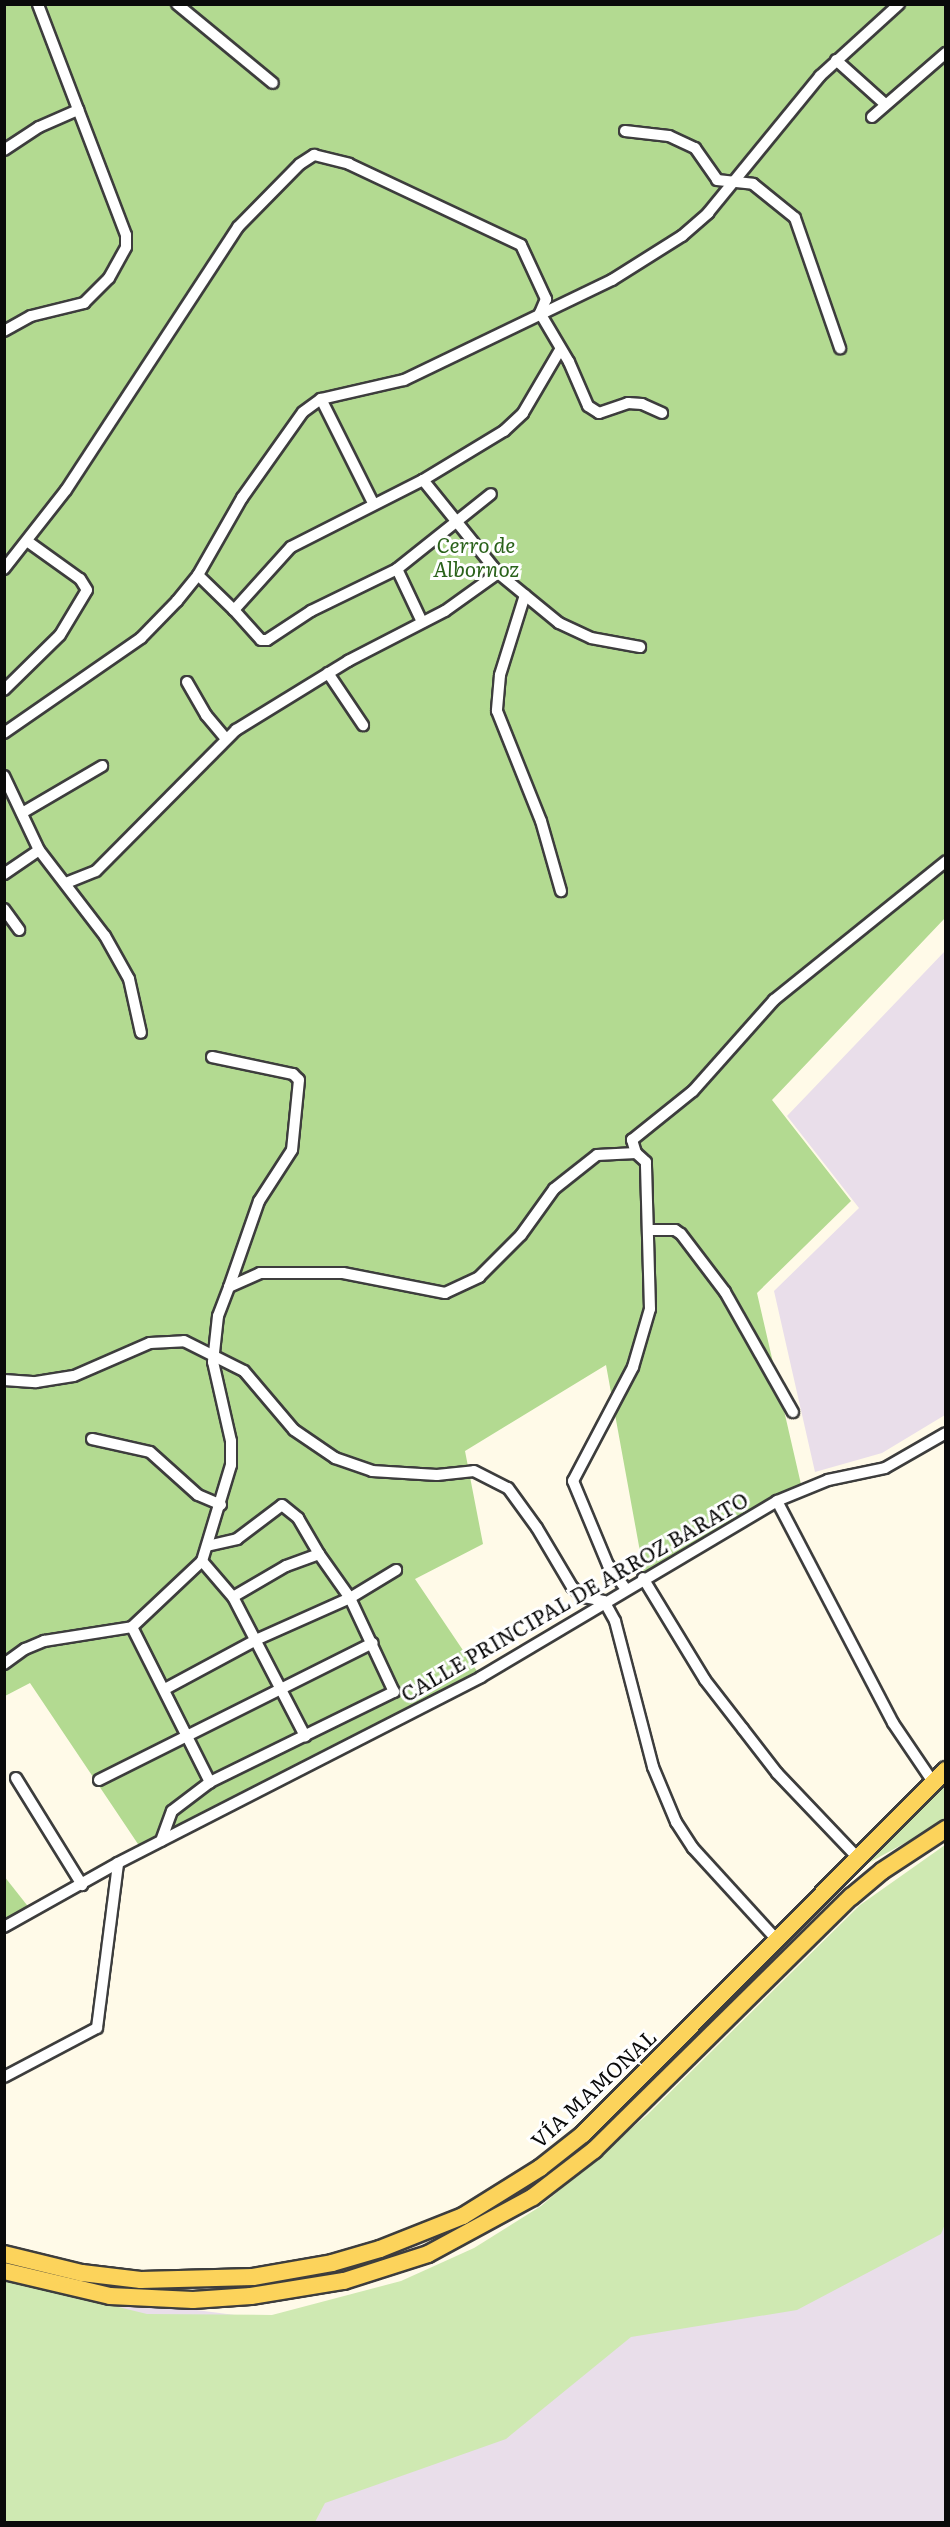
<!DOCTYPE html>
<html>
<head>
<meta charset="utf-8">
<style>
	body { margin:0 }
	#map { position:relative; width:950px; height:2527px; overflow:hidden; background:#fffae8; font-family:Literata,serif }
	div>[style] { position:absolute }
	.industrial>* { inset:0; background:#e9deea }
	.green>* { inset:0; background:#cfe9b2 }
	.forest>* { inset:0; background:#b3da91 }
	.roads { filter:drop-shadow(2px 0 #3d3d3d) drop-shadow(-2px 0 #3d3d3d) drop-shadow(0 2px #3d3d3d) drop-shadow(0 -2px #3d3d3d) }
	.minor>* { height:10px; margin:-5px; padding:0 5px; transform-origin:5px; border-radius:5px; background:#fff }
	.primary>* { height:16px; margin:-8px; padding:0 8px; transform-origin:8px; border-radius:8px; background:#fcd35b }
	span { translate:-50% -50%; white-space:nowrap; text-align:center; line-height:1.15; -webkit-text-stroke:6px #fff; paint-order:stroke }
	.park-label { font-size:21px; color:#2a621a; font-style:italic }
	.street-label { font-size:21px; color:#0a0a0a }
	.frame { position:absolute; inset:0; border:6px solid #0a0a0a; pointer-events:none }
</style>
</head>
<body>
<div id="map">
	<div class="industrial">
		<i style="clip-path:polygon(945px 951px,945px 1415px,882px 1453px,815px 1472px,774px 1291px,859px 1208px,787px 1116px)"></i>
		<i style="clip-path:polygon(945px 1863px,945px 2522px,5px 2522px,4px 2285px,282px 2321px,481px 2256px,646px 2140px)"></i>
	</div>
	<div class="green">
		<i style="clip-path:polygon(945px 1786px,945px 1821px,863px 1866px)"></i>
		<i style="clip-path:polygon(945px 1845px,945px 2224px,941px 2234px,797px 2310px,631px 2337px,506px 2439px,325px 2503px,315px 2522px,5px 2522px,4px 2279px,147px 2314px,272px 2315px,401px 2281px,474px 2248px,541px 2206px,647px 2115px,860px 1905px)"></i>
	</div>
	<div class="forest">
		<i style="clip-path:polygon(5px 5px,945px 5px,945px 918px,772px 1100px,851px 1201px,757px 1293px,803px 1493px,645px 1579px,606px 1365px,465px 1451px,483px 1544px,415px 1579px,485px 1683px,144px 1853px,30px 1683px,5px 1696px)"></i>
		<i style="clip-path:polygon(4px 1876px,34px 1914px,4px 1931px)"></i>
	</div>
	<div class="roads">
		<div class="minor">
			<i style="left:177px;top:4px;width:124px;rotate:39.5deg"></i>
			<i style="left:836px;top:60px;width:64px;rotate:41.9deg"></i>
			<i style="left:872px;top:117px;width:98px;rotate:-40.9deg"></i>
			<i style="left:625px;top:131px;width:44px;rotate:6.5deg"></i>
			<i style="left:669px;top:136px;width:29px;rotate:25deg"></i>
			<i style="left:695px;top:148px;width:39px;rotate:55deg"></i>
			<i style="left:717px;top:180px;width:36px;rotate:6deg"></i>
			<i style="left:753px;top:184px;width:54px;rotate:39deg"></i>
			<i style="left:795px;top:218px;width:138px;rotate:70.9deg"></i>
			<i style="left:4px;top:150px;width:42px;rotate:-33.3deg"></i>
			<i style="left:39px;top:127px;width:43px;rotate:-23.6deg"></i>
			<i style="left:4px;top:331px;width:31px;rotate:-29deg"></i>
			<i style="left:31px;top:316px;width:55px;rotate:-13.8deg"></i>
			<i style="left:84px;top:303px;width:35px;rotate:-45deg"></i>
			<i style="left:109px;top:278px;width:35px;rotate:-61deg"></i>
			<i style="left:126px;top:247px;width:12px;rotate:-90deg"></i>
			<i style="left:126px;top:235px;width:247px;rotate:-110.9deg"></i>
			<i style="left:321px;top:399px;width:116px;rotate:63.4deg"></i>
			<i style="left:423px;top:480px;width:119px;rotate:51.1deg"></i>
			<i style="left:498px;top:573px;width:79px;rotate:39.3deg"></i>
			<i style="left:559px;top:623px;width:35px;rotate:25deg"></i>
			<i style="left:591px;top:638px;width:50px;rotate:10.4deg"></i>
			<i style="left:4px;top:569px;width:100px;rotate:-51.9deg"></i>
			<i style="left:66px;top:490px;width:314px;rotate:-56.8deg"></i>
			<i style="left:238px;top:227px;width:88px;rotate:-45.5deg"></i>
			<i style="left:300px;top:164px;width:17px;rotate:-33deg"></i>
			<i style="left:314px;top:155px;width:36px;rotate:14deg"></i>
			<i style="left:349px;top:164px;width:190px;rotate:25.2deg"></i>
			<i style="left:521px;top:245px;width:60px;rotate:65.2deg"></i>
			<i style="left:546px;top:299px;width:15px;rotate:113deg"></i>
			<i style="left:540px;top:313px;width:57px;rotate:59.4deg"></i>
			<i style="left:569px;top:362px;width:48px;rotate:66.6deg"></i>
			<i style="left:588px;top:406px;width:13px;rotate:32deg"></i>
			<i style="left:599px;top:413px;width:31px;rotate:-19deg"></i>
			<i style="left:628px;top:403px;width:14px;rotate:4deg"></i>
			<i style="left:642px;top:404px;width:22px;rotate:24deg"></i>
			<i style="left:397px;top:569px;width:59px;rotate:64.7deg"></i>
			<i style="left:198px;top:575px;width:50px;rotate:44.2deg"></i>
			<i style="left:234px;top:610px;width:85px;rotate:-47.9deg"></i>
			<i style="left:291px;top:547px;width:148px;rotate:-26.9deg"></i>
			<i style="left:423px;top:480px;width:95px;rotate:-31.2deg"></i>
			<i style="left:504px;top:431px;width:26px;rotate:-43deg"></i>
			<i style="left:523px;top:413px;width:73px;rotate:-59.6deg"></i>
			<i style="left:525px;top:595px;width:84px;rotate:107.4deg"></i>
			<i style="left:500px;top:675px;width:36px;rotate:95deg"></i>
			<i style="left:497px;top:711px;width:118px;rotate:68.2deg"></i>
			<i style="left:541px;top:821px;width:73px;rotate:74.1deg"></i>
			<i style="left:234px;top:610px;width:40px;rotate:48deg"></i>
			<i style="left:261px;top:640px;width:6px"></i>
			<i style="left:267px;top:640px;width:53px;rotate:-33.4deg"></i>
			<i style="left:311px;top:611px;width:96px;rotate:-26deg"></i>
			<i style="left:397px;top:569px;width:120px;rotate:-38.6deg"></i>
			<i style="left:328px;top:673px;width:63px;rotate:56.1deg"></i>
			<i style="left:187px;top:682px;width:38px;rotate:60deg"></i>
			<i style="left:206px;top:715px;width:31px;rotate:50deg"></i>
			<i style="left:4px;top:690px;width:78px;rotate:-44.5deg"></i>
			<i style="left:60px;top:635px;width:52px;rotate:-59deg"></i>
			<i style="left:87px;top:590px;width:13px;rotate:-122deg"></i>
			<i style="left:80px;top:579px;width:65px;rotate:-144.4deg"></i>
			<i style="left:4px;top:733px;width:167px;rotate:-34.7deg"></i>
			<i style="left:141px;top:638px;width:52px;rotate:-45.8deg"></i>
			<i style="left:177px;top:601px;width:33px;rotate:-51deg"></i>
			<i style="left:198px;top:575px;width:89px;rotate:-60.3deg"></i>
			<i style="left:242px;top:498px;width:105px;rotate:-54.7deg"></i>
			<i style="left:303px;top:412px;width:22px;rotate:-36deg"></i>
			<i style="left:321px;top:399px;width:85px;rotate:-12.9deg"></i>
			<i style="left:404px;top:380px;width:231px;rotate:-25.7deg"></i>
			<i style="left:612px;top:280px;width:83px;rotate:-32.2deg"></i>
			<i style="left:682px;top:236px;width:35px;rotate:-41deg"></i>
			<i style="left:708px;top:213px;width:177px;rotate:-50.7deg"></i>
			<i style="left:820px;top:76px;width:107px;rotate:-42.3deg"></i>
			<i style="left:4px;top:776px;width:82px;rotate:64.7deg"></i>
			<i style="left:39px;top:850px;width:108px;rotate:52.5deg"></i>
			<i style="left:105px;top:936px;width:49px;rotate:60.8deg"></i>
			<i style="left:129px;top:979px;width:55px;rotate:77.5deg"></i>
			<i style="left:22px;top:813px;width:93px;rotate:-30.4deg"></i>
			<i style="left:4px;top:874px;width:42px;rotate:-34.4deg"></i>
			<i style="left:66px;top:883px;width:32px;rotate:-22deg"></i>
			<i style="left:96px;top:871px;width:199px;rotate:-45.2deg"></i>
			<i style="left:236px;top:730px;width:132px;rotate:-31.6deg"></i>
			<i style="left:348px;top:661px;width:109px;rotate:-27.3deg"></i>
			<i style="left:445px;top:611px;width:65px;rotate:-35.6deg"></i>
			<i style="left:4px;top:909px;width:26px;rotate:54deg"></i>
			<i style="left:212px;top:1057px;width:83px;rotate:11.9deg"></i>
			<i style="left:293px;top:1074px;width:8px;rotate:45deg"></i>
			<i style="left:299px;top:1080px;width:70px;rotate:95.7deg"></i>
			<i style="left:292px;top:1150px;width:61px;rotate:122.9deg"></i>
			<i style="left:259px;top:1201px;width:91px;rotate:109.2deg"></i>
			<i style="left:649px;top:1230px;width:26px"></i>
			<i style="left:675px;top:1230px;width:7px;rotate:34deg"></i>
			<i style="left:681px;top:1234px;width:73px;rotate:52.8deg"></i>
			<i style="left:725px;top:1292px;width:138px;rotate:60.5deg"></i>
			<i style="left:4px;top:1380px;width:32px;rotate:4deg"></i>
			<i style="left:36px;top:1382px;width:38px;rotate:-9deg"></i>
			<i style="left:74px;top:1376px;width:83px;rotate:-23.5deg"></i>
			<i style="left:150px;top:1343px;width:34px;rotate:-3deg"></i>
			<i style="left:184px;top:1341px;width:67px;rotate:26.6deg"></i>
			<i style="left:244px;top:1371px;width:77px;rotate:49.7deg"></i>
			<i style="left:294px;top:1430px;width:50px;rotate:34.3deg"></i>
			<i style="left:335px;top:1458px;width:39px;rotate:19deg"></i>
			<i style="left:372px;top:1471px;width:65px;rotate:3.5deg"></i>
			<i style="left:437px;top:1475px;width:37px;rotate:-6deg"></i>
			<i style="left:474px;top:1471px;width:38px;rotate:27deg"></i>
			<i style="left:508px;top:1488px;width:49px;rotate:54.1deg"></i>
			<i style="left:537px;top:1528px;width:69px;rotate:59.3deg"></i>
			<i style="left:572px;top:1587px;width:16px;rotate:40deg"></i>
			<i style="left:584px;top:1597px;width:20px;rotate:11deg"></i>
			<i style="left:604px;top:1601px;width:23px;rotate:61deg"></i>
			<i style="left:615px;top:1621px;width:151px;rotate:75.4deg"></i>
			<i style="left:653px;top:1767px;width:60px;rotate:67.3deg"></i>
			<i style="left:676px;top:1822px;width:31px;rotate:57deg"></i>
			<i style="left:693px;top:1848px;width:125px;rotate:47.6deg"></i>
			<i style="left:92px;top:1439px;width:59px;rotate:12.6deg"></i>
			<i style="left:150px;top:1452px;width:64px;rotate:41.9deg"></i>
			<i style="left:198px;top:1495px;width:25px;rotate:23deg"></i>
			<i style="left:777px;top:1501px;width:250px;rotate:62.4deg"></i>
			<i style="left:893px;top:1723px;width:71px;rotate:55.9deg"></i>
			<i style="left:207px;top:1546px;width:31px;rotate:-13deg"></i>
			<i style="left:237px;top:1539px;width:56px;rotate:-37.1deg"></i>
			<i style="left:282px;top:1505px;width:21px;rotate:39deg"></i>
			<i style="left:298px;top:1518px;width:42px;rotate:59.7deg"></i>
			<i style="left:202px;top:1561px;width:48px;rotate:49.3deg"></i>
			<i style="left:233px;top:1597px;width:157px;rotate:62.6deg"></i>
			<i style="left:643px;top:1578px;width:119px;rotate:58.7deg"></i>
			<i style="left:705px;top:1680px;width:62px;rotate:52.2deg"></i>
			<i style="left:743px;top:1729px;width:56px;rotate:52.3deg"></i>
			<i style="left:777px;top:1773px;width:119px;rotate:46.4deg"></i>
			<i style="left:625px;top:1588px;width:29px;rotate:-126deg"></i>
			<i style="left:608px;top:1565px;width:91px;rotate:-112.6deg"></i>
			<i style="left:573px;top:1481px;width:129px;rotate:-62.2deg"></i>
			<i style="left:633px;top:1367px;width:60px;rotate:-73.7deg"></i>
			<i style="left:650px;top:1309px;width:147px;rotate:-91.6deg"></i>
			<i style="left:646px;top:1162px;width:13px;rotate:-138deg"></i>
			<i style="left:636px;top:1153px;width:14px;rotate:-107deg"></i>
			<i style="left:632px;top:1140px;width:78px;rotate:-38.8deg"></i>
			<i style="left:693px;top:1091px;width:122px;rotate:-48.3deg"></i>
			<i style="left:774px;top:1000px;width:221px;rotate:-38.9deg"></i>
			<i style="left:132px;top:1627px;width:174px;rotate:63.3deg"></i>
			<i style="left:4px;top:1664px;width:26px;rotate:-36deg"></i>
			<i style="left:25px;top:1649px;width:21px;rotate:-23deg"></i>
			<i style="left:44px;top:1641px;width:89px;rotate:-9deg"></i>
			<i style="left:132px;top:1627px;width:96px;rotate:-43.3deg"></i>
			<i style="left:202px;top:1561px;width:100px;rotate:-73.2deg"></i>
			<i style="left:231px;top:1465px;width:24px;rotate:-90deg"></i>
			<i style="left:231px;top:1441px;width:81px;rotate:-102.8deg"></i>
			<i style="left:213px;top:1362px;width:46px;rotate:-83.8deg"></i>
			<i style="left:218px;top:1316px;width:31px;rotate:-69deg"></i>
			<i style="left:229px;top:1287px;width:34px;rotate:-24deg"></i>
			<i style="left:260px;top:1273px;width:83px"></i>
			<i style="left:343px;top:1273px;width:104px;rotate:11.1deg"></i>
			<i style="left:445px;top:1293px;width:38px;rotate:-25deg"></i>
			<i style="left:479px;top:1277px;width:59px;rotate:-45deg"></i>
			<i style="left:521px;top:1235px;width:57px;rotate:-54.3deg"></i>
			<i style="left:554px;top:1189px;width:55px;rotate:-38.3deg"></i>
			<i style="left:597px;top:1155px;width:39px;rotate:-3deg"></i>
			<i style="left:165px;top:1689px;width:106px;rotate:-28.3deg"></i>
			<i style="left:258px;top:1639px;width:101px;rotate:-24deg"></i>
			<i style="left:350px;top:1598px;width:54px;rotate:-31.3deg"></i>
			<i style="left:16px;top:1778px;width:126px;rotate:58.3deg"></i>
			<i style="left:99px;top:1780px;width:306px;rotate:-26.6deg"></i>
			<i style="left:161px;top:1841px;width:32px;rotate:-70deg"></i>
			<i style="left:172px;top:1811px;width:48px;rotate:-37.3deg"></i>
			<i style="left:210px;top:1782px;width:205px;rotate:-26.1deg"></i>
			<i style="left:394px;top:1692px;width:104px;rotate:-115.1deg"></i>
			<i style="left:350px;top:1598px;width:54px;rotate:-125.2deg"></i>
			<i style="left:319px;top:1554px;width:35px;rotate:160deg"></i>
			<i style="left:286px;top:1566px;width:61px;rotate:149.7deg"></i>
			<i style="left:4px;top:1927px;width:131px;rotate:-29.3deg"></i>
			<i style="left:118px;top:1863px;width:408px;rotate:-27.1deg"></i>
			<i style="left:481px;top:1677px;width:344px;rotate:-30.7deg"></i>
			<i style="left:777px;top:1501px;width:55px;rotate:-22.4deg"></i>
			<i style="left:828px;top:1480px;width:58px;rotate:-11.9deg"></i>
			<i style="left:885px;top:1468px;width:70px;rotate:-29.8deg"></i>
			<i style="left:4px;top:2077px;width:105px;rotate:-27.8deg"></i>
			<i style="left:97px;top:2028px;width:166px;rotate:-82.7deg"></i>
		</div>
		<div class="primary">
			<i style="left:4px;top:2254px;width:80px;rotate:13.7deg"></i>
			<i style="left:82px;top:2273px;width:59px;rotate:6.8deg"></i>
			<i style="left:141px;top:2280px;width:112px;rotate:-1.5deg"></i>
			<i style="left:253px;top:2277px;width:80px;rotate:-10deg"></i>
			<i style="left:332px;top:2263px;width:50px;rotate:-16.3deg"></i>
			<i style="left:380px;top:2249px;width:89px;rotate:-21.7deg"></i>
			<i style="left:463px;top:2216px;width:91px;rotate:-31.9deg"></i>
			<i style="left:540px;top:2168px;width:55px;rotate:-38.3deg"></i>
			<i style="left:583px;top:2134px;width:514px;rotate:-45.08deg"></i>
			<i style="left:4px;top:2271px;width:109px;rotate:13.3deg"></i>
			<i style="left:110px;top:2296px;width:83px;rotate:2.8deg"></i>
			<i style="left:193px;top:2300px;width:58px;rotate:-3.9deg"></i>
			<i style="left:251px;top:2296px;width:94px;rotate:-9.2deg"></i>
			<i style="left:344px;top:2281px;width:88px;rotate:-17.8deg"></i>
			<i style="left:428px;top:2254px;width:119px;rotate:-28.5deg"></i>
			<i style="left:533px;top:2197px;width:77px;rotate:-37.6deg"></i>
			<i style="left:594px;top:2150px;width:361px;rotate:-44.6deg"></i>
			<i style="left:851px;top:1897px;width:40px;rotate:-40deg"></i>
			<i style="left:882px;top:1871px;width:77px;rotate:-33.3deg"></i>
		</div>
	</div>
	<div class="park-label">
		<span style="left:476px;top:556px">Cerro de<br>Albornoz</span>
	</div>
	<div class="street-label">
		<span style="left:574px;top:1596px;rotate:-30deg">CALLE PRINCIPAL DE ARROZ BARATO</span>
		<span style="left:593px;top:2088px;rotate:-43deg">VÍA MAMONAL</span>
	</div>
	<div class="frame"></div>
</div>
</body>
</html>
